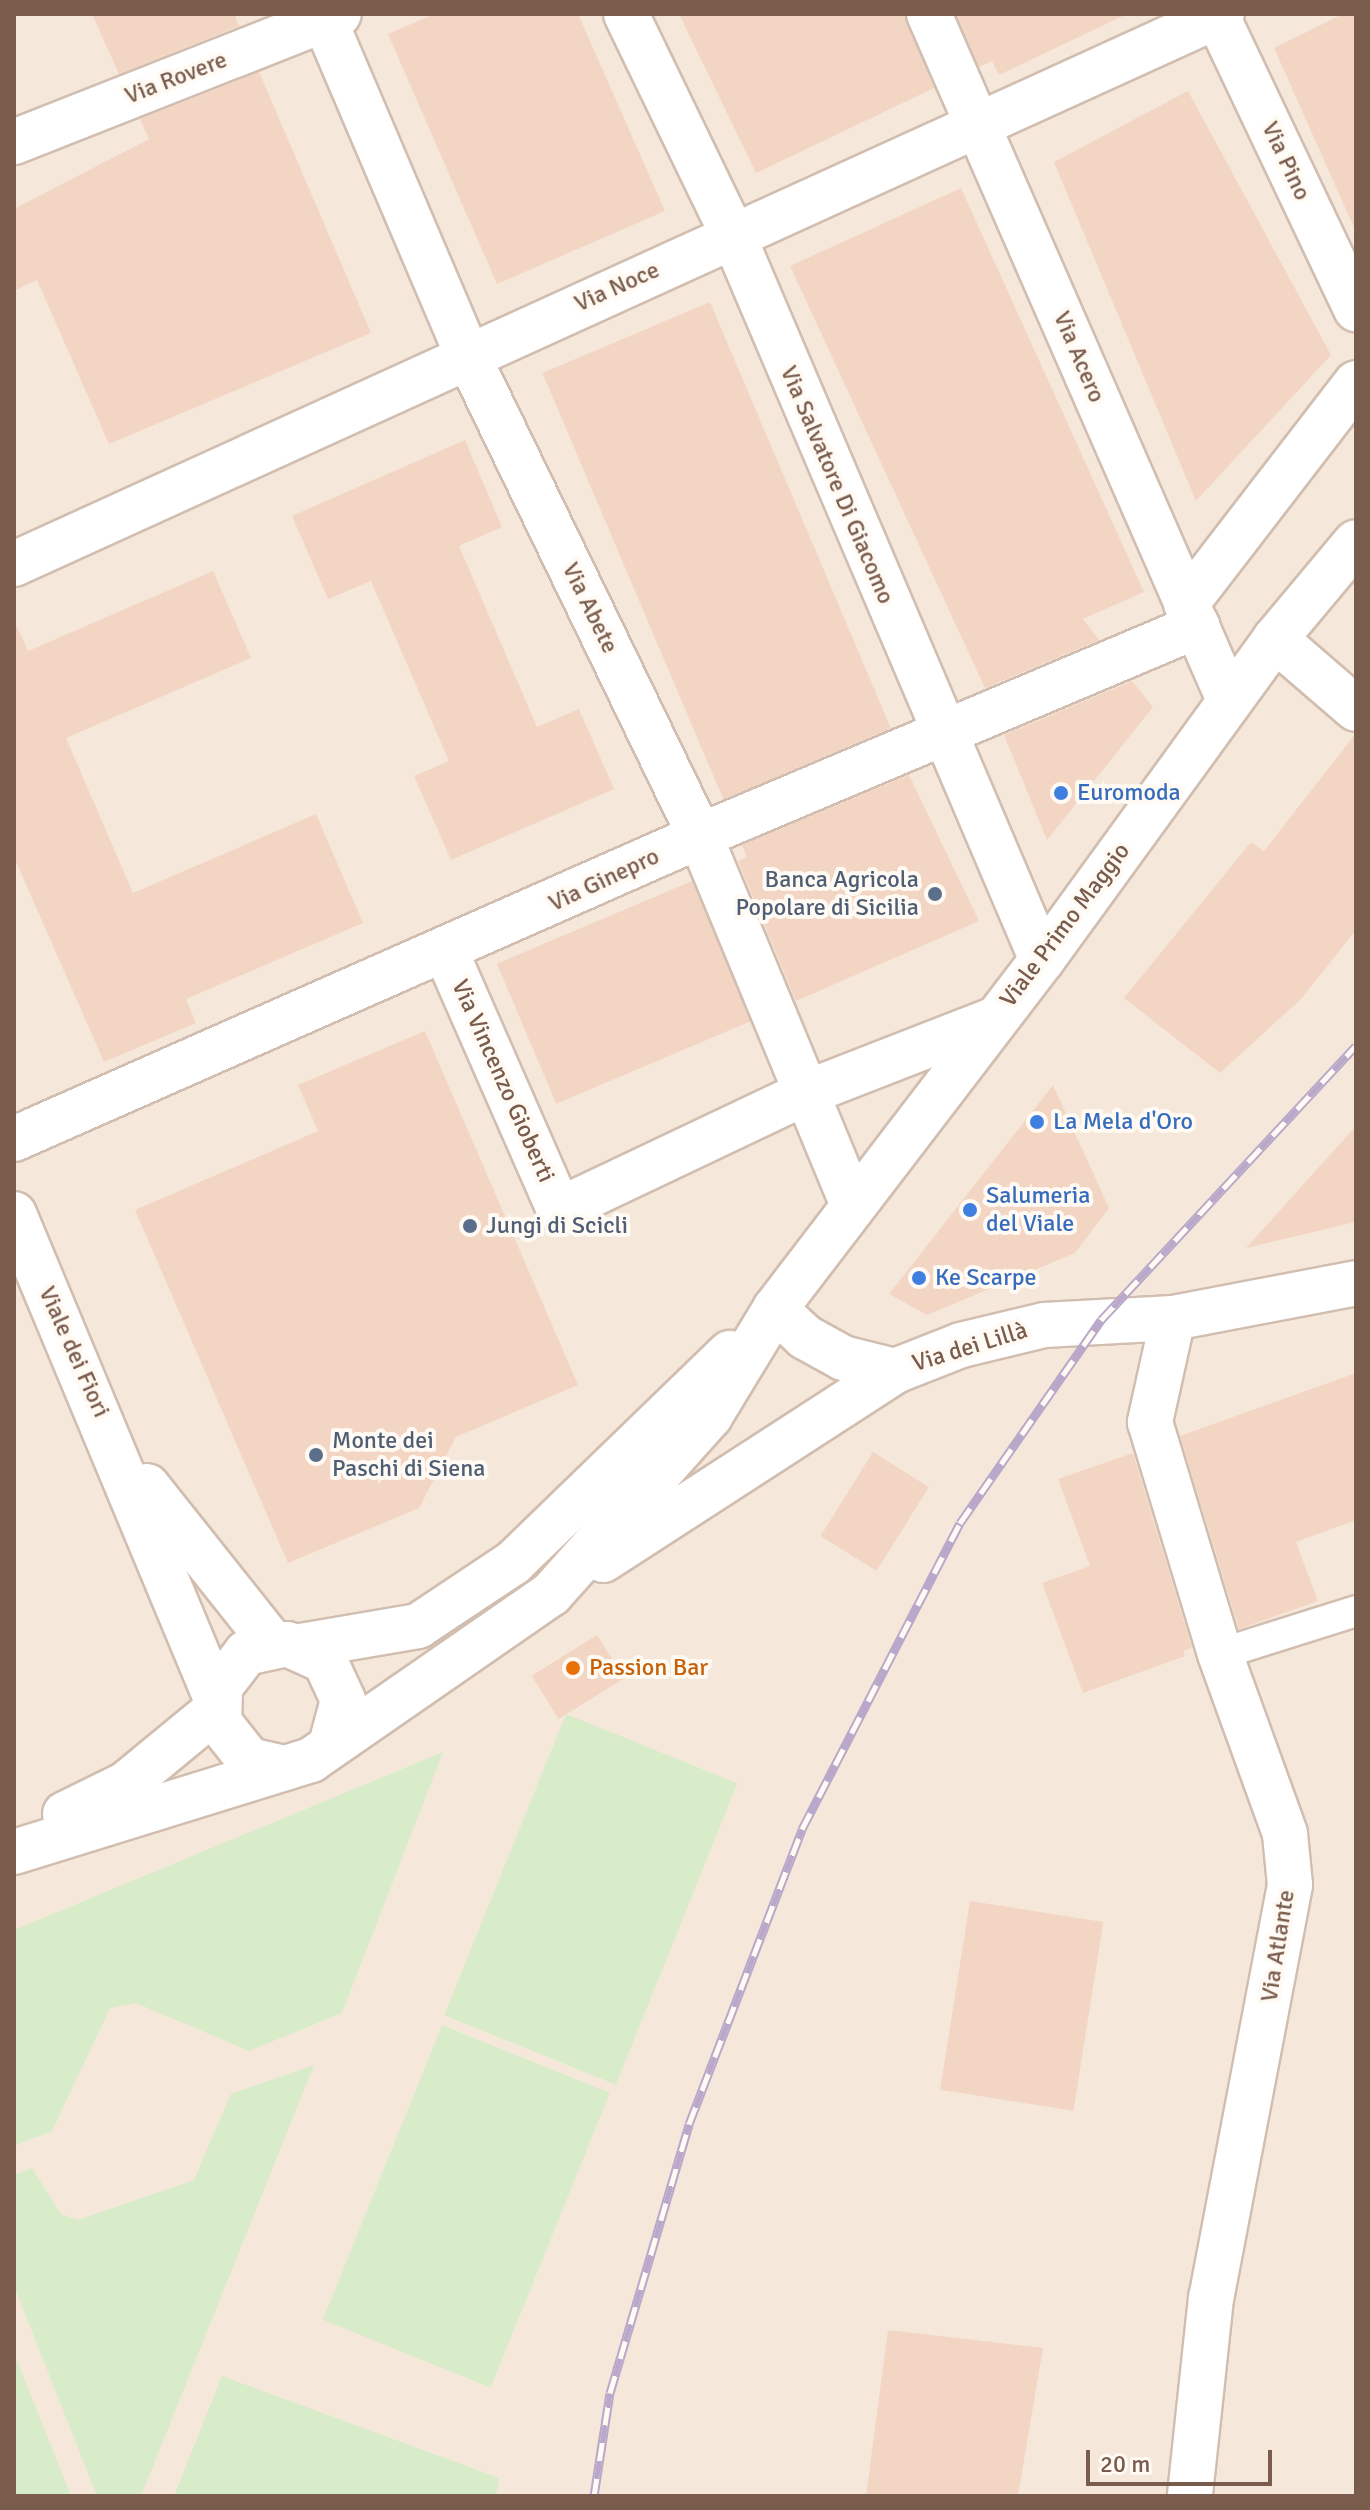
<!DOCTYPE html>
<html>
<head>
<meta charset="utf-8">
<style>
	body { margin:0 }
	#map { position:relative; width:1370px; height:2510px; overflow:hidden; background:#fdf6ec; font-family:Signika,sans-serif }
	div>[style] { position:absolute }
	.residential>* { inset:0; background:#f5e8da; transform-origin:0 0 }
	.green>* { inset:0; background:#d8ecc9; transform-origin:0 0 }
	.building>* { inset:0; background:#f3d5c3; transform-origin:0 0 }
	.roads { filter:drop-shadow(2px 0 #d1beb0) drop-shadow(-2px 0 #d1beb0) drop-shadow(0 2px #d1beb0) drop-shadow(0 -2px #d1beb0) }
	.lane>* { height:30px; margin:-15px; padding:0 15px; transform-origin:15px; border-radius:15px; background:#fff }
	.street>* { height:44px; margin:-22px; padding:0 22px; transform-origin:22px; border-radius:22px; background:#fff }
	.secondary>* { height:44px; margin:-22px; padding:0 22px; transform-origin:22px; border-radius:22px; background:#fff }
	.rail>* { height:9px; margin-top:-4.5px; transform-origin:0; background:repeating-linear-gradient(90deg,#fffaf3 0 18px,#b9a8c9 0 36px); box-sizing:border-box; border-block:2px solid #b9a8c9 }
	.dots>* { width:22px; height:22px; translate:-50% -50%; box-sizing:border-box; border:4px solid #fffaf3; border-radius:50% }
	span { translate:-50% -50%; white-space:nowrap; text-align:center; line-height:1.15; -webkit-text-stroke:8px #fffaf3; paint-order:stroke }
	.street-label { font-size:24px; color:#7a5c4d }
	.shop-label { font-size:24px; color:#366cbe }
	.left { translate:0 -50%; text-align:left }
	.service-label { font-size:24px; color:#4e5e75 }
	.right { translate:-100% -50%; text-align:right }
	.food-label { font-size:24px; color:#c56008 }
	.frame { position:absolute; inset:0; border:16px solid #7a5c4d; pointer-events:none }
	.scale { position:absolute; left:1086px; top:2450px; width:186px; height:36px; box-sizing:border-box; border:4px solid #7a5c4d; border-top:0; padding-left:10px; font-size:24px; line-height:28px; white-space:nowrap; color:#7a5c4d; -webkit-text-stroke:6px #fffaf3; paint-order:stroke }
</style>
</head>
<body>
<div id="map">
	<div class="residential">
		<i style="left:14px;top:14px;width:1342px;height:2482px"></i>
	</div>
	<div class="green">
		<i style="left:566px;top:1714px;width:185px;height:325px;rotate:22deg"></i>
		<i style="clip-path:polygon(443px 1752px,342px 2013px,249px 2051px,136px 2003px,110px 2008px,52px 2131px,14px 2146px,14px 1930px)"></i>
		<i style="left:442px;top:2025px;width:181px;height:318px;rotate:22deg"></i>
		<i style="clip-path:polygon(314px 2065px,141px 2496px,97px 2496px,14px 2286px,14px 2175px,32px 2168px,61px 2214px,78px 2220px,194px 2180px,231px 2094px)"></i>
		<i style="clip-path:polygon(14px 2353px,71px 2496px,14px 2496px)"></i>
		<i style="clip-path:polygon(222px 2376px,499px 2478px,496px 2496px,174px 2496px)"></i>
	</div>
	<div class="building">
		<i style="clip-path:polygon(92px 14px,234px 14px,239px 26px,119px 74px)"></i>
		<i style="clip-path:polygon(434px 14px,578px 14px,665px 211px,497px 284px,388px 34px)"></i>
		<i style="clip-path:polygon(679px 14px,904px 14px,934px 88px,756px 173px)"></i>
		<i style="clip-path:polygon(956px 14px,1127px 14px,999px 75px,992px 61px,979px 67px)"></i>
		<i style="clip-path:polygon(1343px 14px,1356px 14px,1356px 232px,1274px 48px)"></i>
		<i style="clip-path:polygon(259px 72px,371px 333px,109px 444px,37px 280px,14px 291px,14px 209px,149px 139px,140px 119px)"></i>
		<i style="clip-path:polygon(1188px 91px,1331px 355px,1196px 501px,1054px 162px)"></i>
		<i style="clip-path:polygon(961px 188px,1144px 592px,1083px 619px,1099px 640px,985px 688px,790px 266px)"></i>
		<i style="left:710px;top:302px;width:463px;height:182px;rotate:67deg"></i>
		<i style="clip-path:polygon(465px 440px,502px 527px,459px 546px,537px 727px,579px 709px,614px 789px,451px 860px,414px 776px,449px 761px,371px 581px,328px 599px,292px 516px)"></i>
		<i style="clip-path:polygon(213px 571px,251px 658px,66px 738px,133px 893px,316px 814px,363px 923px,186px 999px,196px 1023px,104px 1062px,14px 857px,14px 620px,28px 651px)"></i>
		<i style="clip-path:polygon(1132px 681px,1153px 707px,1047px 840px,1004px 735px)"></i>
		<i style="clip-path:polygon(1356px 733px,1356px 930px,1302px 998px,1220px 1073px,1124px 998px,1251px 842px,1264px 851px)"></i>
		<i style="clip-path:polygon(909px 775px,979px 921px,796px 1001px,738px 861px,747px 857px,742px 845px)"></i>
		<i style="left:692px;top:881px;width:152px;height:212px;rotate:67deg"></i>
		<i style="clip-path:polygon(425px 1031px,578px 1385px,456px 1437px,419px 1508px,288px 1563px,135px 1210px,318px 1131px,298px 1085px)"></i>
		<i style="clip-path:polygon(1053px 1085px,1109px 1208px,1075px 1253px,927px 1315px,889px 1294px)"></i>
		<i style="clip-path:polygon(1356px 1126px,1356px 1222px,1246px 1248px)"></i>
		<i style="clip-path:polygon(1356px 1373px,1356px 1520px,1296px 1542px,1318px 1601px,1239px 1629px,1180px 1436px)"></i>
		<i style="left:873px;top:1452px;width:66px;height:99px;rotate:32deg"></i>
		<i style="clip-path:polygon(1133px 1453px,1192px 1648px,1183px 1651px,1185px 1656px,1083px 1693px,1042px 1583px,1090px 1566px,1058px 1479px)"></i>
		<i style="left:597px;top:1635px;width:51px;height:77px;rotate:58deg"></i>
		<i style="left:970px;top:1901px;width:135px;height:191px;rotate:9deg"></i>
		<i style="clip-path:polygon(888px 2330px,1043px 2348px,1018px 2496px,866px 2496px)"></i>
	</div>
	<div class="roads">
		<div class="lane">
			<i style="left:1220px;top:1654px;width:143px;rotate:-17.5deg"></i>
		</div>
		<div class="street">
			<i style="left:322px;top:14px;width:370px;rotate:66.9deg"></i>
			<i style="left:467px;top:354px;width:535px;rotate:64.2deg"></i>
			<i style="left:700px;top:836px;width:399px;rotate:67.5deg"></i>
			<i style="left:626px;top:14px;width:246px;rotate:64.2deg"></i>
			<i style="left:733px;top:235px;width:788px;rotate:66.92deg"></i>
			<i style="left:929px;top:14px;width:749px;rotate:66.38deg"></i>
			<i style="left:1216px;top:14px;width:327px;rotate:64.6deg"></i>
			<i style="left:14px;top:142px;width:349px;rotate:-21.5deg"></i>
			<i style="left:14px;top:564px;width:1327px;rotate:-24.48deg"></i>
			<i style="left:1186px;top:604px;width:279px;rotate:-52.4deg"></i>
			<i style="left:1275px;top:639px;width:107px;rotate:40.8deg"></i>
			<i style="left:446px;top:952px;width:282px;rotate:66.3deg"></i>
			<i style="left:559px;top:1210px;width:270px;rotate:-25.4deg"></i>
			<i style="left:803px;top:1094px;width:206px;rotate:-21.3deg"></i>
			<i style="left:14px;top:1139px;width:750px;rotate:-23.83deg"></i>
			<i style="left:700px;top:836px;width:540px;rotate:-22.91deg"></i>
			<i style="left:1173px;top:1318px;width:107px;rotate:102.5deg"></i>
			<i style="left:1150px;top:1422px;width:242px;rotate:73.2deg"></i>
			<i style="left:1220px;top:1654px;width:191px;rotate:70.1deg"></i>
			<i style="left:1285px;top:1834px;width:51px;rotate:84.4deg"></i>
			<i style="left:1290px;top:1885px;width:420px;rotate:100.8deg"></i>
			<i style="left:1211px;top:2298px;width:199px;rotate:96.1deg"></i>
		</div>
		<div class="secondary">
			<i style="left:14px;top:1214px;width:528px;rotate:67.37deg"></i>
			<i style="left:775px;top:1309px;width:41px;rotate:43deg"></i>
			<i style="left:805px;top:1337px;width:43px;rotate:28.9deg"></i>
			<i style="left:843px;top:1358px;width:54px;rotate:14deg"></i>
			<i style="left:147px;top:1486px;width:201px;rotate:51.5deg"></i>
			<i style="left:603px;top:1560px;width:348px;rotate:-32.9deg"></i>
			<i style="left:895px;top:1371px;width:71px;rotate:-21.5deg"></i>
			<i style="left:961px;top:1345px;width:85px;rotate:-13.5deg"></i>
			<i style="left:1044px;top:1325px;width:129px;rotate:-3.1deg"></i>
			<i style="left:1173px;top:1318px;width:186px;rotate:-10.8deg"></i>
			<i style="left:301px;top:1646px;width:119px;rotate:-9.7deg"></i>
			<i style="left:418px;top:1626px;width:114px;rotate:-33.6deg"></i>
			<i style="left:513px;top:1563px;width:302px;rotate:-44.1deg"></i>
			<i style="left:284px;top:1768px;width:36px;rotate:-167deg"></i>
			<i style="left:249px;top:1760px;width:48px;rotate:-128.3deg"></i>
			<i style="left:219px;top:1722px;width:35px;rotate:-88deg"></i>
			<i style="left:220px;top:1687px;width:43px;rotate:-52.6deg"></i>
			<i style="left:246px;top:1653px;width:42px;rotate:-12.4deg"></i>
			<i style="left:287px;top:1644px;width:42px;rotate:24.1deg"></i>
			<i style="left:325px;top:1661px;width:43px;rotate:65.2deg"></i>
			<i style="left:343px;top:1700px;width:42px;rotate:105deg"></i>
			<i style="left:65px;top:1814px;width:68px;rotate:-26.2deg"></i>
			<i style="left:126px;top:1784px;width:118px;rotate:-39.5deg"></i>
			<i style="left:14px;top:1852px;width:311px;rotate:-17.2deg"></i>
			<i style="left:311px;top:1760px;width:292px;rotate:-34.7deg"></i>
			<i style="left:551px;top:1594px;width:239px;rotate:-48.2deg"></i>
			<i style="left:710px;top:1416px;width:125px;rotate:-58.7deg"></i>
			<i style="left:775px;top:1309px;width:439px;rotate:-52.6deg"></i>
			<i style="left:1042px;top:960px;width:397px;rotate:-54deg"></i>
			<i style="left:1275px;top:639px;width:126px;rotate:-50.1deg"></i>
		</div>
	</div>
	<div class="rail">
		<i style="left:594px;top:2496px;width:104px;rotate:-81.2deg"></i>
		<i style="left:610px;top:2393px;width:280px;rotate:-73.6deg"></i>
		<i style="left:689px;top:2124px;width:316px;rotate:-69deg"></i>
		<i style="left:802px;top:1829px;width:344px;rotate:-62.7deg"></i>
		<i style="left:960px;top:1523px;width:247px;rotate:-55.2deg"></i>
		<i style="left:1101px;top:1320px;width:374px;rotate:-47.1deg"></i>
	</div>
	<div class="dots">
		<i style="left:1061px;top:793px;background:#3f7fe0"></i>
		<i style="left:935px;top:894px;background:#5c6f8a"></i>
		<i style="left:1037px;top:1122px;background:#3f7fe0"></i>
		<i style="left:970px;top:1210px;background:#3f7fe0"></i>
		<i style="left:470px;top:1226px;background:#5c6f8a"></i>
		<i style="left:919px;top:1278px;background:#3f7fe0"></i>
		<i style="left:316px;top:1455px;background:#5c6f8a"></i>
		<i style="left:573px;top:1668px;background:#e8710a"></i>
	</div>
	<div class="street-label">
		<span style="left:176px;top:78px;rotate:-21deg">Via Rovere</span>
		<span style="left:1286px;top:161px;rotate:65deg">Via Pino</span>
		<span style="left:617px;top:287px;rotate:-24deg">Via Noce</span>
		<span style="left:1079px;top:357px;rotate:67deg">Via Acero</span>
		<span style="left:837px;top:485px;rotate:67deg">Via Salvatore Di Giacomo</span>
		<span style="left:590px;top:608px;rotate:64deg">Via Abete</span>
		<span style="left:604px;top:880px;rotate:-25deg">Via Ginepro</span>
		<span style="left:1065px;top:925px;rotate:-53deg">Viale Primo Maggio</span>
		<span style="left:503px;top:1081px;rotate:66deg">Via Vincenzo Gioberti</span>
		<span style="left:970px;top:1347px;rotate:-17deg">Via dei Lillà</span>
		<span style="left:74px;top:1352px;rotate:66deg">Viale dei Fiori</span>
		<span style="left:1278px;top:1946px;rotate:-81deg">Via Atlante</span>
	</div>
	<div class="shop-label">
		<span class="left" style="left:1077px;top:793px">Euromoda</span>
		<span class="left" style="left:1053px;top:1122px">La Mela d'Oro</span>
		<span class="left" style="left:986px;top:1210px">Salumeria<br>del Viale</span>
		<span class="left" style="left:935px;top:1278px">Ke Scarpe</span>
	</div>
	<div class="service-label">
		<span class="right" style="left:919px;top:894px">Banca Agricola<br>Popolare di Sicilia</span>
		<span class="left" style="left:486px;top:1226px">Jungi di Scicli</span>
		<span class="left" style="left:332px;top:1455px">Monte dei<br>Paschi di Siena</span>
	</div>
	<div class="food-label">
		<span class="left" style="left:589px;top:1668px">Passion Bar</span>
	</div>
	<div class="frame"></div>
	<div class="scale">20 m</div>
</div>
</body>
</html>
